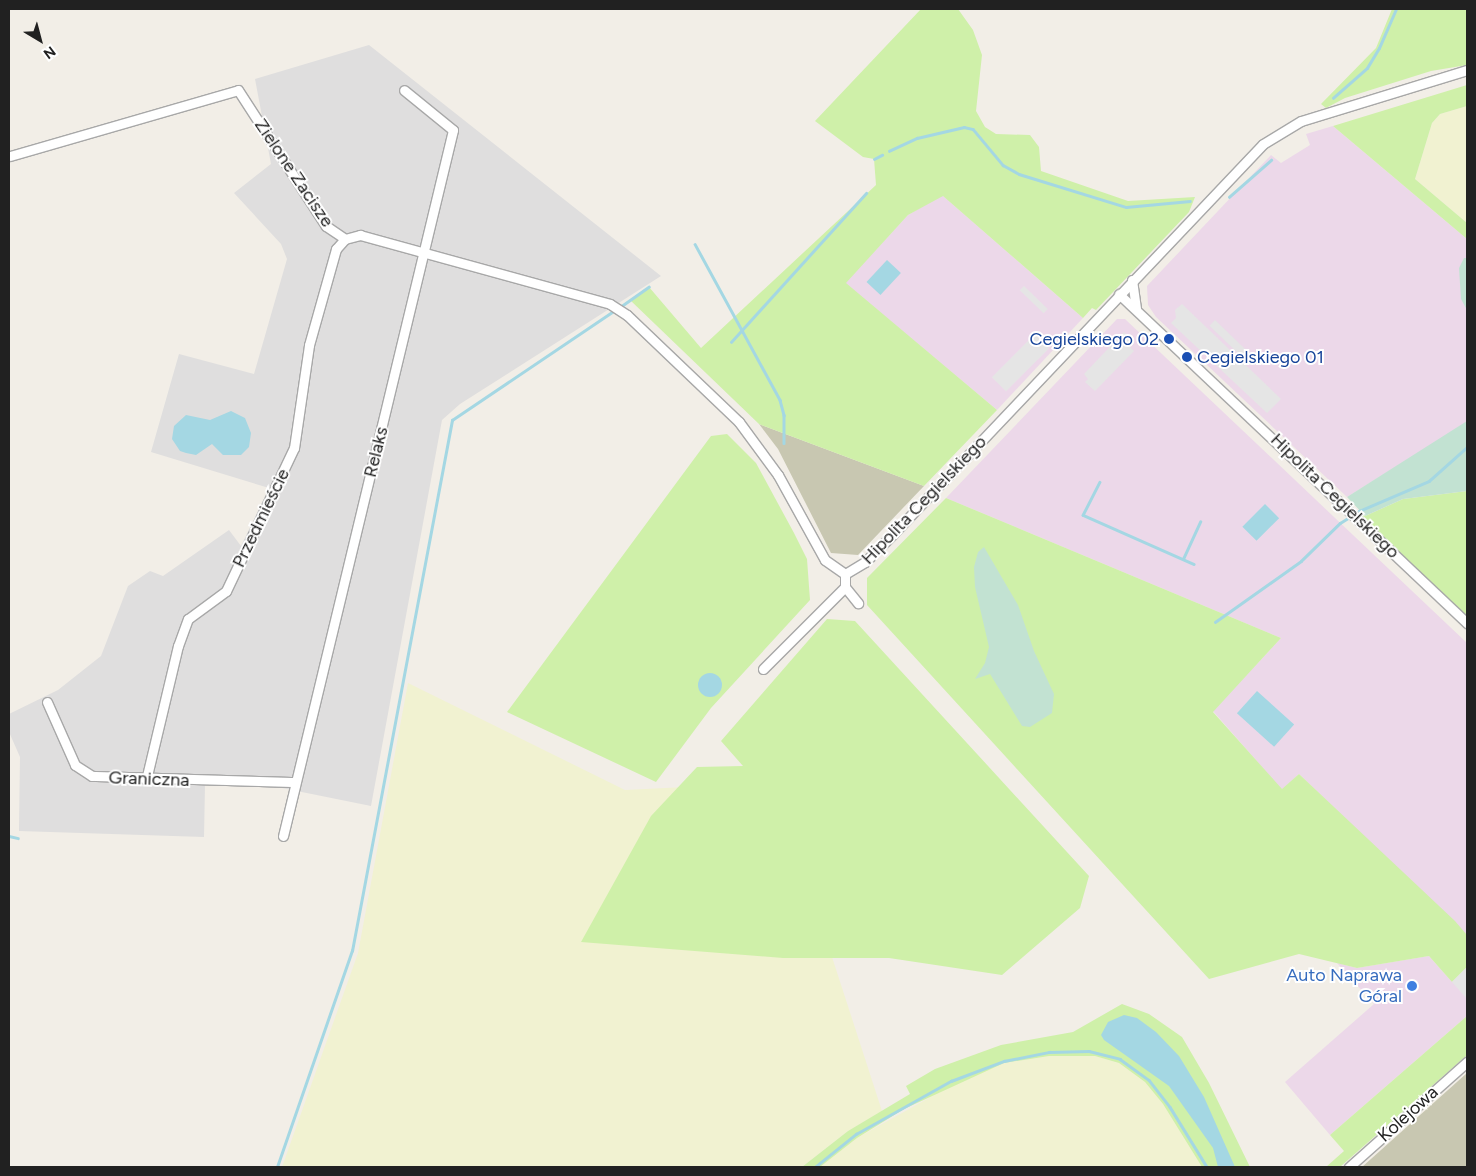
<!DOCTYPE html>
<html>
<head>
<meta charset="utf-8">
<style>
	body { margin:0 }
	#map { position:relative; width:1476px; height:1176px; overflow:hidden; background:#f2eee7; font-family:Figtree,sans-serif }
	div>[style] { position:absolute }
	.residential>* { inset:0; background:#dfdede }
	.industrial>* { inset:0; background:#ecd8e9 }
	.construction>* { inset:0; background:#c8c7b1 }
	.farmland>* { inset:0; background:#f1f2d1 }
	.grass>* { inset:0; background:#cff0a9 }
	.wetland>* { inset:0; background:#c2e2d2 }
	.parking>* { inset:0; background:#e5e5e5; transform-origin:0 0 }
	.water>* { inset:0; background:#a4d7e3; transform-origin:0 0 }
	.round { border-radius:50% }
	.stream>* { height:2.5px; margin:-1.25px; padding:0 1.25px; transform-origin:1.25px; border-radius:1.25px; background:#a4d7e3 }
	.roads { filter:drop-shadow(1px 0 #a8a8a8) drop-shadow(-1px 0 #a8a8a8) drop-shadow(0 1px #a8a8a8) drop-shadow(0 -1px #a8a8a8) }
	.minor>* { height:9px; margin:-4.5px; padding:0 4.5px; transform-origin:4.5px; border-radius:4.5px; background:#fff }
	.dots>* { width:14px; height:14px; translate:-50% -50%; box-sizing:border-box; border:2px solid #fff; border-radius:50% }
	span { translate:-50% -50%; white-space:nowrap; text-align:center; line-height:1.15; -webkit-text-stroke:4px #fff; paint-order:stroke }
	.street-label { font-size:18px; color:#212121 }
	.transit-label { font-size:18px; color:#164399 }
	.right { translate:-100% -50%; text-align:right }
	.left { translate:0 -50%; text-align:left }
	.shop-label { font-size:18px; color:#366cbe }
	.frame { position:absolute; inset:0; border:10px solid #212121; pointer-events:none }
	.north { position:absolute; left:15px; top:15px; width:50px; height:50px; -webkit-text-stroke:4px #fff; paint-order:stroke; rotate:143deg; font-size:14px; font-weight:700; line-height:20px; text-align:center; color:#212121 }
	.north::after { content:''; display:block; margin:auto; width:18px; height:22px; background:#212121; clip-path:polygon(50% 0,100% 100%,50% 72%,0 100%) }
</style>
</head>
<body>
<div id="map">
	<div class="residential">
		<i style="clip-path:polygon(369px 45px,661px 276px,460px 404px,442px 420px,371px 806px,277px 787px,205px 785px,204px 837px,19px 831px,20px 757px,9px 732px,9px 714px,58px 690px,101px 656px,128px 586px,150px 571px,163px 576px,229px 530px,241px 546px,269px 488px,151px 452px,179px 354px,254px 374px,287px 259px,281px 244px,234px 193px,271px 164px,255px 79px)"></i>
	</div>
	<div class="industrial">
		<i style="clip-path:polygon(1333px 126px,1467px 239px,1467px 432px,1460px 427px,1347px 497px,1156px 317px,1148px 305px,1147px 286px,1271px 155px,1281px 163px,1310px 145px,1306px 134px)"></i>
		<i style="clip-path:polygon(942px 195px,1083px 318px,997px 410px,845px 283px,908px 215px)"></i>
		<i style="clip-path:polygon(1117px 319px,1125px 319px,1467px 643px,1467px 935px,1299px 774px,1282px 790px,1213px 711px,1281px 638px,946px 498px)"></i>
		<i style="clip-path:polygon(1429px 956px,1452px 982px,1467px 967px,1467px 1016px,1330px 1135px,1285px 1082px,1374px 1004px,1337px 963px,1357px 968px)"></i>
	</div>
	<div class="construction">
		<i style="clip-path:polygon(759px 424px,924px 486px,858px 555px,831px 553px,778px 449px)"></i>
		<i style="clip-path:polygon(1467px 1073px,1467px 1167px,1362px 1167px)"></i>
	</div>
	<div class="farmland">
		<i style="clip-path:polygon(1467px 106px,1467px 223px,1415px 179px,1432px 123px,1440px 114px)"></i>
		<i style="clip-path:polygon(408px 683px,625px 790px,726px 785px,771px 769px,882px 1111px,848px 1131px,802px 1167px,282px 1167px,358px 953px)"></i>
		<i style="clip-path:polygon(1049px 1056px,1095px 1056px,1119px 1063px,1145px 1082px,1163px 1104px,1202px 1167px,820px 1167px,857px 1138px,954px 1084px,1004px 1063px)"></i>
	</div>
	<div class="grass">
		<i style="clip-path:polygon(921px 9px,958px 9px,973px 30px,982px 55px,976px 111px,985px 127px,996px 134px,1030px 135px,1039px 147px,1041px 171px,1128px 201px,1195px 197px,1189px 212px,1096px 310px,1092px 308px,1083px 318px,943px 196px,908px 215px,846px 283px,997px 410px,924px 486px,759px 424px,630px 300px,649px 287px,701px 348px,876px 185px,874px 159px,863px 157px,815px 121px)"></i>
		<i style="clip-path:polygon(1392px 9px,1467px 9px,1467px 65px,1431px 71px,1345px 98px,1326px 108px,1321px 104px,1376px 48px)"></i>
		<i style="clip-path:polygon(1467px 85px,1467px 106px,1440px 114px,1432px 123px,1415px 179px,1467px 223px,1467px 239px,1333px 126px)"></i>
		<i style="clip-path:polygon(727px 434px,756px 463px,794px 533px,807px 559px,810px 600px,711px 708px,656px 782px,507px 712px,711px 436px)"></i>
		<i style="clip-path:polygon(1467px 491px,1467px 616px,1356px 513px,1359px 511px,1365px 516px,1403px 499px)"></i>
		<i style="clip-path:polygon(946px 498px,1281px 638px,1213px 712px,1282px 789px,1299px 774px,1455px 921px,1467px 935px,1467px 967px,1452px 982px,1429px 956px,1357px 968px,1299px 954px,1209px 979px,867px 605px,867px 578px)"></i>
		<i style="clip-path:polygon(827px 619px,855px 621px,1089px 876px,1080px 908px,1002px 975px,889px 958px,783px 958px,581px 942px,651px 816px,697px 767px,743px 766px,721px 741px)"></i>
		<i style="clip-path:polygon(1122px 1004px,1149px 1014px,1182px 1037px,1209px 1083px,1250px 1167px,1202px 1167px,1163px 1104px,1145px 1082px,1119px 1063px,1095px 1056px,1049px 1056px,1004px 1063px,904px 1109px,857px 1138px,820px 1167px,802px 1167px,848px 1131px,910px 1094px,906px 1086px,935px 1069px,1001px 1045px,1073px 1032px)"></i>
		<i style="clip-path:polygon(1467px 1016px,1467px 1055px,1340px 1167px,1326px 1167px,1344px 1151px,1330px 1135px)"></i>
	</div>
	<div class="wetland">
		<i style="clip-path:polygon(1464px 258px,1467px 258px,1467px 310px,1461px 299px,1459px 268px)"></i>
		<i style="clip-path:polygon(1467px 421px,1467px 491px,1403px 499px,1365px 516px,1347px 497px)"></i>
		<i style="clip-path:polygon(984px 547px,1018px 605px,1034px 651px,1054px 694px,1052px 713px,1030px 727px,1022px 726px,990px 674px,975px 679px,985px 663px,989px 647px,975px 587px,974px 567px,978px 552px)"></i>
	</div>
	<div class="parking">
		<i style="left:1024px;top:286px;width:33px;height:6px;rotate:44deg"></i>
		<i style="clip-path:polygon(1182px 304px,1281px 399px,1267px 413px,1171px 323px,1176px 318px,1175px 310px)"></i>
		<i style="left:1215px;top:320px;width:53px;height:8px;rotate:44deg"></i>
		<i style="clip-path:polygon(1124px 332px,1134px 343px,1130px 347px,1134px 351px,1095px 391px,1085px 382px,1088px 379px,1084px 374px)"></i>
		<i style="left:1035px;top:334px;width:20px;height:61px;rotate:45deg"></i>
		<i style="clip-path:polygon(1467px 967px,1467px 999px,1452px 982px)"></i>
	</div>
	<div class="water">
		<i style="left:887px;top:260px;width:19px;height:30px;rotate:43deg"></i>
		<i style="clip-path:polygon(231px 411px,245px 418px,251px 433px,249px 447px,241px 455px,223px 455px,212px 444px,196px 455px,186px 453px,180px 451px,172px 439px,174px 426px,186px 415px,210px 420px)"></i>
		<i style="left:1265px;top:504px;width:20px;height:32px;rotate:45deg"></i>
		<i class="round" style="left:698px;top:673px;width:24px;height:24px"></i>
		<i style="left:1257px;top:691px;width:50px;height:30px;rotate:42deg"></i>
		<i style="clip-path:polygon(1124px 1015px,1137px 1018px,1156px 1032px,1179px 1056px,1204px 1097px,1235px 1167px,1218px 1167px,1213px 1148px,1169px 1086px,1104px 1040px,1101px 1035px,1108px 1022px)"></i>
	</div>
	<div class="stream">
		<i style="left:1333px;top:98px;width:45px;rotate:-41.4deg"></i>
		<i style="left:1367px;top:68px;width:23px;rotate:-59deg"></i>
		<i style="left:1379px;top:48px;width:43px;rotate:-66.4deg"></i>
		<i style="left:889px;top:151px;width:31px;rotate:-25deg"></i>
		<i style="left:917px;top:138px;width:48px;rotate:-13.2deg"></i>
		<i style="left:964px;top:127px;width:9px;rotate:13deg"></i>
		<i style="left:973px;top:129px;width:47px;rotate:50.2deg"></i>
		<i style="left:1003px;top:165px;width:18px;rotate:29deg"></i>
		<i style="left:1019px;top:174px;width:112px;rotate:17.1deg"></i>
		<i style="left:1126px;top:207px;width:64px;rotate:-5.4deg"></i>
		<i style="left:874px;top:159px;width:9px;rotate:-27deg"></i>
		<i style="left:1229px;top:197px;width:56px;rotate:-41.4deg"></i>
		<i style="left:695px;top:244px;width:178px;rotate:61.4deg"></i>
		<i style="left:780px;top:400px;width:16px;rotate:75deg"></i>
		<i style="left:784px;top:415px;width:28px;rotate:90deg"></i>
		<i style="left:620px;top:307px;width:35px;rotate:-35deg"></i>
		<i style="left:731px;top:342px;width:201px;rotate:-47.8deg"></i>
		<i style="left:1100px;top:482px;width:37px;rotate:117deg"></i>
		<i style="left:1083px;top:515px;width:121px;rotate:23.8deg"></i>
		<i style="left:1183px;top:559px;width:41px;rotate:-65.3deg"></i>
		<i style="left:1215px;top:622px;width:105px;rotate:-35.3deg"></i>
		<i style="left:1301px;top:561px;width:54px;rotate:-44.3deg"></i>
		<i style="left:1340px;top:523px;width:22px;rotate:-32deg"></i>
		<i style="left:1359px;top:511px;width:76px;rotate:-23.2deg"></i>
		<i style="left:1429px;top:481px;width:51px;rotate:-41.8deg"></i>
		<i style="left:9px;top:836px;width:9px;rotate:13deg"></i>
		<i style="left:277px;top:1167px;width:229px;rotate:-70.9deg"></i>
		<i style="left:352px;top:951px;width:540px;rotate:-79.33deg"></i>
		<i style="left:452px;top:420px;width:197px;rotate:-34deg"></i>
		<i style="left:815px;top:1167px;width:53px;rotate:-38.8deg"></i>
		<i style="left:856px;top:1134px;width:109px;rotate:-29.2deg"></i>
		<i style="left:951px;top:1081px;width:57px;rotate:-20.7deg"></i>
		<i style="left:1004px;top:1061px;width:46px;rotate:-11.3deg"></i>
		<i style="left:1049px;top:1052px;width:40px;rotate:-1.4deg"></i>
		<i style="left:1089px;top:1051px;width:32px;rotate:14deg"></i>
		<i style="left:1120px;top:1059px;width:36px;rotate:36deg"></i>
		<i style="left:1149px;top:1080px;width:34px;rotate:52deg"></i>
		<i style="left:1170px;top:1107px;width:70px;rotate:58.3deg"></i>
	</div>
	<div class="roads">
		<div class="minor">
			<i style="left:10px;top:156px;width:237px;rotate:-16.1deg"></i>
			<i style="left:238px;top:90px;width:162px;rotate:57.1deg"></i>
			<i style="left:326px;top:226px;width:23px;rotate:34deg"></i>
			<i style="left:345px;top:239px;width:16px;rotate:-15deg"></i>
			<i style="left:360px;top:235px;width:259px;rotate:15.4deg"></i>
			<i style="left:610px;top:304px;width:20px;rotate:33deg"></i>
			<i style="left:627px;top:315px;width:155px;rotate:43.7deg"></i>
			<i style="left:739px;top:422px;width:66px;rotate:53.7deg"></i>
			<i style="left:778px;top:475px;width:97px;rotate:61.1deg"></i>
			<i style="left:825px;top:560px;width:24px;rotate:35deg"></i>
			<i style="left:845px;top:574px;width:23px;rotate:-31deg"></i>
			<i style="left:865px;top:562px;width:41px;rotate:-45deg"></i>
			<i style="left:894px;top:533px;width:536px;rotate:-46.51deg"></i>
			<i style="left:1263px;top:144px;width:44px;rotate:-31.2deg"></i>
			<i style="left:1301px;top:121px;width:174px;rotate:-17.1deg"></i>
			<i style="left:1132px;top:280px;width:29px;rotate:82deg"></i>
			<i style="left:1119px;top:294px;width:479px;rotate:43.4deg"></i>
			<i style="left:845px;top:587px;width:21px;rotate:51deg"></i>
			<i style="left:763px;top:669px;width:116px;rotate:-45deg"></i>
			<i style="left:845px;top:587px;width:13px;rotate:-90deg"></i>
			<i style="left:47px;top:702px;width:69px;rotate:66deg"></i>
			<i style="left:75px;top:765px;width:20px;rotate:33deg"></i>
			<i style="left:92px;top:776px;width:203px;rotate:1.7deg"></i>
			<i style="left:146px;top:780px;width:138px;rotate:-76.6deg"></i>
			<i style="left:178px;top:646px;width:29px;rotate:-70deg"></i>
			<i style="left:188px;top:619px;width:47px;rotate:-36.4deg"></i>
			<i style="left:226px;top:591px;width:158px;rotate:-64.6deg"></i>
			<i style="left:294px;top:448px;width:104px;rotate:-81.7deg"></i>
			<i style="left:309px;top:345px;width:100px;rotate:-74.3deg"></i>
			<i style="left:336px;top:249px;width:13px;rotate:-48deg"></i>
			<i style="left:283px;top:836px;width:726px;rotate:-76.46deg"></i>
			<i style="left:453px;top:130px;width:63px;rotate:-140.8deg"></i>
			<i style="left:1349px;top:1167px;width:158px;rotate:-41.7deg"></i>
		</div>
	</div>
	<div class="dots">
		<i style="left:1169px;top:339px;background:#1a4fb4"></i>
		<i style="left:1187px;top:357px;background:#1a4fb4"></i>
		<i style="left:1412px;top:986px;background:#3f7fe0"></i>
	</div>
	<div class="street-label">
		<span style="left:294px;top:173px;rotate:56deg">Zielone Zacisze</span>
		<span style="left:376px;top:452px;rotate:-76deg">Relaks</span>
		<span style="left:1335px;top:496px;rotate:44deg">Hipolita Cegielskiego</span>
		<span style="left:924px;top:500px;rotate:-46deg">Hipolita Cegielskiego</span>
		<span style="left:261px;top:518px;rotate:-64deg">Przedmieście</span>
		<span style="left:149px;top:779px;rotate:2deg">Graniczna</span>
		<span style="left:1408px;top:1114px;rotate:-42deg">Kolejowa</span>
	</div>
	<div class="transit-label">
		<span class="right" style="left:1159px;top:339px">Cegielskiego 02</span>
		<span class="left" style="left:1197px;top:357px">Cegielskiego 01</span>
	</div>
	<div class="shop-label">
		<span class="right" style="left:1402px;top:986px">Auto Naprawa<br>Góral</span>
	</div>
	<div class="frame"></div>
	<div class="north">N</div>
</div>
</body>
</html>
